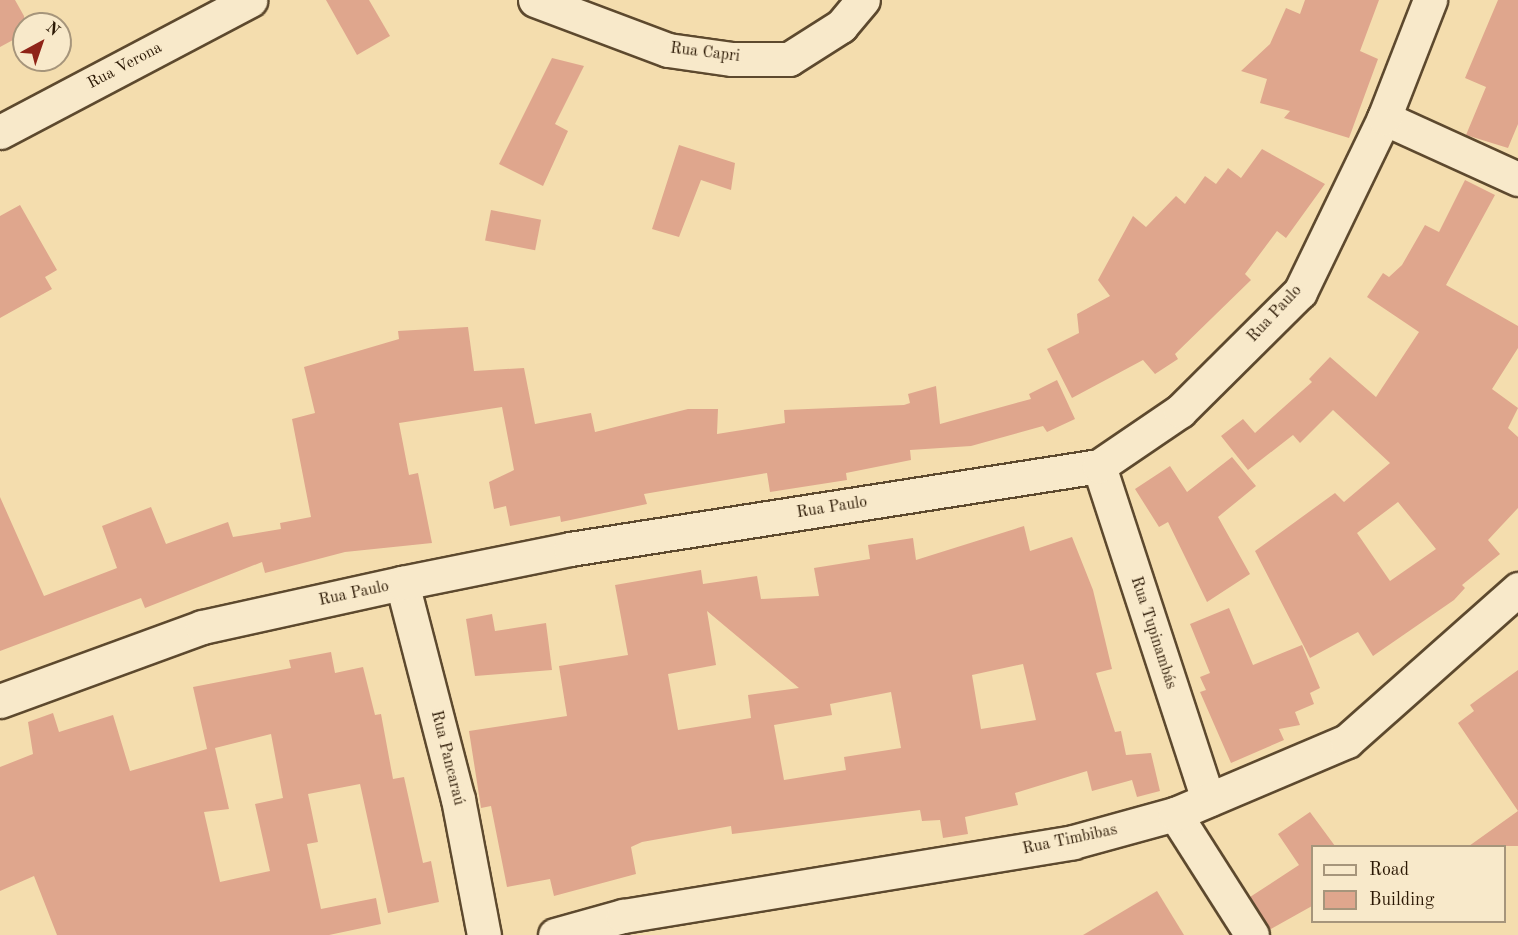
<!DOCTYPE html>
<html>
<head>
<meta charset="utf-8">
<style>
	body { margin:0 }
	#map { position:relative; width:1518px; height:935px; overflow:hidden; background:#f4ddae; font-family:"Old Standard TT",serif }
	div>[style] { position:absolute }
	.building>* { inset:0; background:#dfa68d; transform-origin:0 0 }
	.roads { filter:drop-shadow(2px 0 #5d492e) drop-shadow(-2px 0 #5d492e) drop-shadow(0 2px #5d492e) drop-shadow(0 -2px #5d492e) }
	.street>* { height:33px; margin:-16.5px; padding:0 16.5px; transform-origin:16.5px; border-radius:16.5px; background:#f8e9ca }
	.secondary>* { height:33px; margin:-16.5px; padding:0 16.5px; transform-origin:16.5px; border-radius:16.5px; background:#f8e9ca }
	span { translate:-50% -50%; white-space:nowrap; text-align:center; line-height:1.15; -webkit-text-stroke:6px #f8e9ca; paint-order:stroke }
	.street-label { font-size:16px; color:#2b1804 }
	.legend { position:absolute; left:1311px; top:845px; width:195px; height:78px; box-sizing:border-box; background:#f8e9ca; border:2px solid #a6957b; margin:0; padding:8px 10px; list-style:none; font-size:18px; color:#2b1804 }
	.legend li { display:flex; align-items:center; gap:12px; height:30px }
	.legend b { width:30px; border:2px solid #a6957b }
	.north { position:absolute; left:12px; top:12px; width:60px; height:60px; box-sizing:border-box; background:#f8e9ca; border:2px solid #a6957b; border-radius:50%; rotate:40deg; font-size:16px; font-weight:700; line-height:24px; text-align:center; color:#2b1804 }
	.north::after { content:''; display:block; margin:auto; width:21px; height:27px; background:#8f2418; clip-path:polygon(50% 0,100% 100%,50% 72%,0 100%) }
</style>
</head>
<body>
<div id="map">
	<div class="building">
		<i style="clip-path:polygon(0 0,15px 0,24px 16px,24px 34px,0 47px)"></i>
		<i style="clip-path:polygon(326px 0,369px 0,390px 36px,357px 55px)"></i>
		<i style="clip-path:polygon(1305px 0,1379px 0,1360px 51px,1378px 59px,1349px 138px,1284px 118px,1290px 111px,1260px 103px,1267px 79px,1241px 71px,1270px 44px,1286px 8px,1300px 14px)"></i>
		<i style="clip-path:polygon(1498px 0,1518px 0,1518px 124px,1508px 148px,1466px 135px,1486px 87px,1465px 78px)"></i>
		<i style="clip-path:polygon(552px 58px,584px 66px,555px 124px,568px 131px,543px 186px,499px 164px)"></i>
		<i style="clip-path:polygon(679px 145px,735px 163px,731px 190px,701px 180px,679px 237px,652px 229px)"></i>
		<i style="clip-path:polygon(1262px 149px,1325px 184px,1286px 238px,1277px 231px,1245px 274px,1251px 280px,1175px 354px,1178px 359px,1155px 374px,1143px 360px,1072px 398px,1047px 349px,1079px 333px,1077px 314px,1110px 296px,1098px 280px,1133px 216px,1146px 227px,1176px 196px,1185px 204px,1205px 176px,1216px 184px,1228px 168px,1241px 178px)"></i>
		<i style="clip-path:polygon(evenodd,1465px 180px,1495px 195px,1446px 285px,1518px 326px,1518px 348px,1492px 389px,1518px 408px,1508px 428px,1518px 437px,1518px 508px,1488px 540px,1500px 554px,1462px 585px,1465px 588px,1454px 600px,1373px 656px,1358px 632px,1310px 658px,1255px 551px,1335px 493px,1344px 502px,1390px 463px,1333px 410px,1300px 443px,1293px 435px,1248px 470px,1221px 436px,1243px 419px,1255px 433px,1312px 382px,1309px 379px,1330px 357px,1376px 397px,1419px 332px,1367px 297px,1383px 273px,1389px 277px,1402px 265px,1425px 225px,1439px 232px,1465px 180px,1398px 502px,1436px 549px,1390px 581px,1357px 533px,1398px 502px)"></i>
		<i style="clip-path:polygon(20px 205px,57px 270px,45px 277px,52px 289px,0 318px,0 216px)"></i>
		<i style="left:491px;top:210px;width:51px;height:31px;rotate:11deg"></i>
		<i style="clip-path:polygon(468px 327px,474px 371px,524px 368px,535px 424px,591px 413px,595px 432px,688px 409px,718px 409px,717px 434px,785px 423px,784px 410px,904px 405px,910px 403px,908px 394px,936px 386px,940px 424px,1031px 399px,1029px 394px,1057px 380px,1075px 419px,1047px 432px,1043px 426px,971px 446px,910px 450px,911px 460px,846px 473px,847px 480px,770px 492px,767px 473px,644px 494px,647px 504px,561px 522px,560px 516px,510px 526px,506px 506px,494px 509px,489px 482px,514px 470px,502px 407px,399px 423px,409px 475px,418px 473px,432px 543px,345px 552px,265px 573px,262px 562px,145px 608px,141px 598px,0 651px,0 497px,44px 596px,117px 568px,102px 526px,151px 507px,166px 544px,228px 522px,233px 537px,281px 529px,280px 523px,311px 517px,292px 419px,315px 413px,304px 367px,399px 339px,398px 331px)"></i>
		<i style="clip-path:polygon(1232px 457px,1256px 486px,1218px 517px,1250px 574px,1207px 602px,1168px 522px,1159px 527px,1135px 489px,1170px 466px,1187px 492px)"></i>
		<i style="clip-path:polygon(evenodd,1024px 526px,1030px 551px,1072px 537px,1093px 590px,1112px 669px,1096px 673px,1115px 732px,1121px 731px,1126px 755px,1151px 753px,1160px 791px,1137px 797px,1132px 780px,1092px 791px,1087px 771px,1015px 793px,1018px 805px,965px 817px,968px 834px,943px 838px,940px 820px,922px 821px,920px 810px,732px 834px,731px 826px,642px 842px,631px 847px,636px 874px,554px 896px,550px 879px,507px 887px,491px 806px,481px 808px,469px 731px,567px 716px,559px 666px,628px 655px,615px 585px,701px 570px,703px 584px,757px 576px,761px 599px,819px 596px,814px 568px,870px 559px,868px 545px,913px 538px,916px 560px,1024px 526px,707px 611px,799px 688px,748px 695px,751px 718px,678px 730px,668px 674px,716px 665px,707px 611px,1024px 526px,1023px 664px,1036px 720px,981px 729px,972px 675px,1023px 664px,1024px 526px,891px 692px,901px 748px,844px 757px,846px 770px,784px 780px,774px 725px,832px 715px,830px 704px,891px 692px)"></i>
		<i style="clip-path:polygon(1229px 608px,1253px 665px,1302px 645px,1320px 688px,1310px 693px,1314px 704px,1295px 712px,1300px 725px,1279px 729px,1284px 740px,1231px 763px,1200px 692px,1206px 690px,1200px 677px,1210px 673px,1190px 624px)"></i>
		<i style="clip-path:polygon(492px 614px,495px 631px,546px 623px,552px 670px,475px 676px,466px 619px)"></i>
		<i style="clip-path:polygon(evenodd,331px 652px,335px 673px,363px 667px,375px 715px,381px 714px,393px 779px,404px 777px,423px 863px,431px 861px,439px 902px,388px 913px,360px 784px,308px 794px,318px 842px,307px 844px,321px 909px,376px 898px,381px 924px,329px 935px,57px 935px,34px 876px,0 891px,0 767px,33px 754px,28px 722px,53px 713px,59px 732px,113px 715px,130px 771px,207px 749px,193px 687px,291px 668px,289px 660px,331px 652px,271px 734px,283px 798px,255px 804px,270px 871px,220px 882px,204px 812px,229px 809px,215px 748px,271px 734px)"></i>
		<i style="clip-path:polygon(1518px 670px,1518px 846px,1469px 846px,1518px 811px,1458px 723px,1474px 711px,1470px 705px)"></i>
		<i style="clip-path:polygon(1310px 812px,1335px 846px,1312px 846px,1312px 906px,1269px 930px,1250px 897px,1299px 865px,1278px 834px)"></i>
		<i style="clip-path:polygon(1157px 891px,1184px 935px,1083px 935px)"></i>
	</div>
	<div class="roads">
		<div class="street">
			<i style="left:535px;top:0;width:142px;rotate:20.6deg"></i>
			<i style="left:668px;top:50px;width:65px;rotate:8deg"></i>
			<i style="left:732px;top:59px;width:57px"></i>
			<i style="left:789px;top:59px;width:62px;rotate:-32.4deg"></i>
			<i style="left:841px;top:26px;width:34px;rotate:-50deg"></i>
			<i style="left:1384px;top:118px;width:147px;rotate:24.5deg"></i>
			<i style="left:0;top:132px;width:283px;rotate:-27.8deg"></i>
			<i style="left:1099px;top:466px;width:351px;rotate:71.9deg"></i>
			<i style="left:402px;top:583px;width:223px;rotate:75.5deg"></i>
			<i style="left:458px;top:799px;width:138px;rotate:79.2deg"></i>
			<i style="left:0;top:701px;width:215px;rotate:-20.1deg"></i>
			<i style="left:202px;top:627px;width:205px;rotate:-12.4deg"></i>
			<i style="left:402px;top:583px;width:171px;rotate:-11.4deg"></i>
			<i style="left:570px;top:549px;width:535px;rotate:-8.92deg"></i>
			<i style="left:1099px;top:466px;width:98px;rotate:-34.2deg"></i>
			<i style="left:1180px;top:411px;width:169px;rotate:-44.8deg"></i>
			<i style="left:1300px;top:292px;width:193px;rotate:-64.2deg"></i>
			<i style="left:1384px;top:118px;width:127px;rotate:-68.7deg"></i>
			<i style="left:1175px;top:814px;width:143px;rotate:57.5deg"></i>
		</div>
		<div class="secondary">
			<i style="left:555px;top:935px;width:71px;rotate:-15.6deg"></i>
			<i style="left:623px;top:916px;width:456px;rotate:-9.3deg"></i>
			<i style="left:1073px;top:842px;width:106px;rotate:-15.4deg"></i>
			<i style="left:1175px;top:814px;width:187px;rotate:-23deg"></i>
			<i style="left:1347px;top:741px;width:229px;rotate:-41.6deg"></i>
		</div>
	</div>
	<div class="street-label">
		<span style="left:705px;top:53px;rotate:7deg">Rua Capri</span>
		<span style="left:125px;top:66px;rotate:-28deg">Rua Verona</span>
		<span style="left:1275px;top:314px;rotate:-47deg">Rua Paulo</span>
		<span style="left:832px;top:508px;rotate:-9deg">Rua Paulo</span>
		<span style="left:354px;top:594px;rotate:-12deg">Rua Paulo</span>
		<span style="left:1153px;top:633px;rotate:72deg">Rua Tupinambás</span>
		<span style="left:447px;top:758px;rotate:76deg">Rua Pancaraú</span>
		<span style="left:1070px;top:840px;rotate:-12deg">Rua Timbibas</span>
	</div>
	<ul class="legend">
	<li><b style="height:8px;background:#f8e9ca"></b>Road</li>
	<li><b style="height:16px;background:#dfa68d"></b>Building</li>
	</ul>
	<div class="north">N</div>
</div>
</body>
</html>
